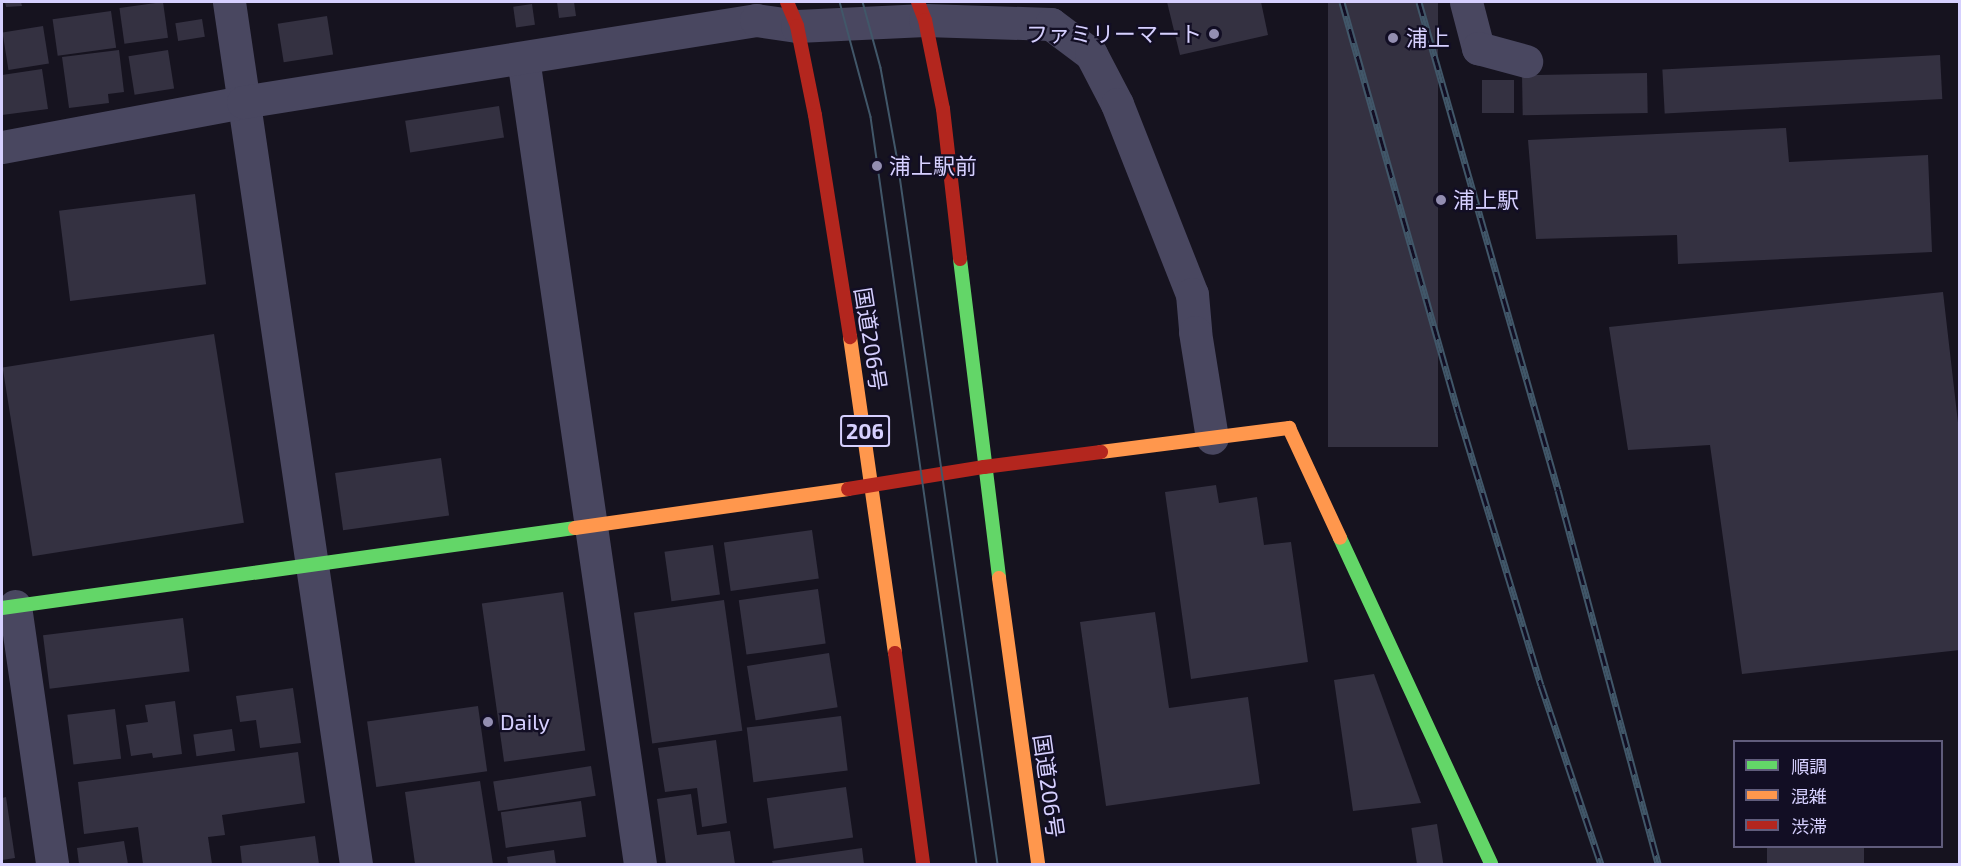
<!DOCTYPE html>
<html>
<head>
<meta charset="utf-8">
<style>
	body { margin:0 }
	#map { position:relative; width:1961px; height:866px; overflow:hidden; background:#16131f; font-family:"Exo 2","Noto Sans JP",sans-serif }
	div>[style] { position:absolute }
	.building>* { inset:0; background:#343141; transform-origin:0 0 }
	.street>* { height:33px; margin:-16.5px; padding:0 16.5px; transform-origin:16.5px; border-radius:16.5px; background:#494760 }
	.fast>* { height:14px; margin:-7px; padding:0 7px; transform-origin:7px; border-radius:7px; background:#63d668 }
	.slow>* { height:14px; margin:-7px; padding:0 7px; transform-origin:7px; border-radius:7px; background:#ff974d }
	.jam>* { height:14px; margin:-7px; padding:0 7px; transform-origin:7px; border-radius:7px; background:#b3261e }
	.tram>* { height:1.5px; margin:-0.75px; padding:0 0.75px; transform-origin:0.75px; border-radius:0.75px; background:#415769 }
	.rail>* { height:7px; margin-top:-3.5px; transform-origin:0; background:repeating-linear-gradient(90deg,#120e24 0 14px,#415769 0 28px); box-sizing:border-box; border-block:2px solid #415769 }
	.dots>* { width:16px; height:16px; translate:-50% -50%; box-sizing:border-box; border:3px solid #120e24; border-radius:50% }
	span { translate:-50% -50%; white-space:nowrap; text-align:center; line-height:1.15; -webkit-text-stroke:4.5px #120e24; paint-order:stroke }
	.shield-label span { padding:2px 4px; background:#120e24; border:2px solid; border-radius:4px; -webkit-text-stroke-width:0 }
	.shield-label { font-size:21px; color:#d6d0ff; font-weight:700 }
	.poi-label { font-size:22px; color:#d6d0ff }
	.right { translate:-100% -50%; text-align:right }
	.left { translate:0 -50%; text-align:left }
	.street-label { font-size:22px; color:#d6d0ff }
	.frame { position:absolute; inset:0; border:3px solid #d6d0ff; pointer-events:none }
	.legend { position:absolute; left:1733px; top:740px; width:210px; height:108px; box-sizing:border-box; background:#120e24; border:2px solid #605c7c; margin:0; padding:8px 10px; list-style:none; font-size:18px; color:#d6d0ff }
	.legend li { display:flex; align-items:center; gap:12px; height:30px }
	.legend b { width:30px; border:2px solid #605c7c }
</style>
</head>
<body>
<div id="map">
	<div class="building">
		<i style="clip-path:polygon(5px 2px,21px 2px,22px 6px,6px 7px)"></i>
		<i style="left:163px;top:2px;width:36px;height:44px;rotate:82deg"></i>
		<i style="clip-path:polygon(557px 2px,574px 2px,576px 16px,559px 18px)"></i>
		<i style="clip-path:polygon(1167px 2px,1261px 2px,1268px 35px,1180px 55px)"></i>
		<i style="left:1328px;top:2px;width:110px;height:445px"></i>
		<i style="left:532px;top:4px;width:21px;height:19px;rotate:82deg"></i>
		<i style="left:111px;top:11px;width:37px;height:59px;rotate:82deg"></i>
		<i style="left:327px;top:16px;width:39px;height:50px;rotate:81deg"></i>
		<i style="left:202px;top:19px;width:18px;height:27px;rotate:81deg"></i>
		<i style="left:43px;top:26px;width:38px;height:41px;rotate:81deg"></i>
		<i style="clip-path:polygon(119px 50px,124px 92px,108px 94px,109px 103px,69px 108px,62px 57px)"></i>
		<i style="left:168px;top:50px;width:39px;height:40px;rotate:81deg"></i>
		<i style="left:1940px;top:55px;width:44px;height:278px;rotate:87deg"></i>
		<i style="clip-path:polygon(42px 69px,48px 109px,2px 115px,2px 75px)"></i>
		<i style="left:1647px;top:73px;width:40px;height:125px;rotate:89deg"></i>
		<i style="left:1482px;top:80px;width:32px;height:33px"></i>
		<i style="left:499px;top:106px;width:32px;height:95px;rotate:81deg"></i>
		<i style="clip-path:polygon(1786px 128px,1789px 162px,1928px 155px,1932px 252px,1678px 264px,1677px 235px,1536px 239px,1528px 140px)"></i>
		<i style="left:195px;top:194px;width:91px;height:137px;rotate:83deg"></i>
		<i style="clip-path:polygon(1943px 292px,1960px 440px,1960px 650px,1742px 674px,1710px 445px,1628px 450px,1609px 327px)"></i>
		<i style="left:214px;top:334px;width:191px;height:214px;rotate:81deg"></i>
		<i style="left:441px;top:458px;width:58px;height:107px;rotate:82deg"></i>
		<i style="clip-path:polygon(1216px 485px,1219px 503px,1257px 497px,1264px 545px,1291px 542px,1308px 662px,1191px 679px,1165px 492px)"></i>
		<i style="left:812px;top:530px;width:49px;height:89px;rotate:82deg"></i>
		<i style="left:713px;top:545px;width:50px;height:49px;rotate:82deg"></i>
		<i style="left:818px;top:589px;width:55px;height:80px;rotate:82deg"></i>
		<i style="left:563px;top:592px;width:160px;height:82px;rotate:82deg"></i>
		<i style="left:724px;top:600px;width:132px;height:91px;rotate:82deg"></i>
		<i style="clip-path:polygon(1155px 612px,1169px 708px,1248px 697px,1260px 784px,1106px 806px,1080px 622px)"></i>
		<i style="left:183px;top:618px;width:54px;height:141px;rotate:83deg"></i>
		<i style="left:829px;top:653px;width:55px;height:83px;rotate:81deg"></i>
		<i style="clip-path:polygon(1374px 674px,1421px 803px,1353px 811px,1334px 680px)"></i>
		<i style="clip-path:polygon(293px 688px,301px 743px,260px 748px,256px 720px,240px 722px,236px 696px)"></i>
		<i style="clip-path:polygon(175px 701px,182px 754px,153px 758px,152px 753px,131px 756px,126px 725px,148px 722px,145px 705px)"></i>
		<i style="left:478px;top:706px;width:66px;height:112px;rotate:82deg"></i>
		<i style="left:115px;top:709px;width:50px;height:48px;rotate:83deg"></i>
		<i style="left:841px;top:716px;width:55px;height:95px;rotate:83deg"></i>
		<i style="left:232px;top:729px;width:22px;height:39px;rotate:82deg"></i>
		<i style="clip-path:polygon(716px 740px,727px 823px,702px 827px,697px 788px,665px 792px,658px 748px)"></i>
		<i style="clip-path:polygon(298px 752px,305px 803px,222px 815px,225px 835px,208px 837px,212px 864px,143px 864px,138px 827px,84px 834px,78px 782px)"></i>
		<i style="left:591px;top:766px;width:30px;height:99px;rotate:81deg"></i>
		<i style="clip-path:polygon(480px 781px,493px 864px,415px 864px,405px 792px)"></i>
		<i style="left:846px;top:787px;width:51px;height:80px;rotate:82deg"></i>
		<i style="clip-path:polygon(691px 794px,697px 835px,730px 831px,735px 864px,666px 864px,657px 799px)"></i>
		<i style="clip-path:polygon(6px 797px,15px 858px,2px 860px,2px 798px)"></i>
		<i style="left:581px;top:801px;width:36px;height:81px;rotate:82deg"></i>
		<i style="left:1437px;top:824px;width:40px;height:26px;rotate:81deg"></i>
		<i style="clip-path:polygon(315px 836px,319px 864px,242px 864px,240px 846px)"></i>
		<i style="clip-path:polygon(124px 841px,128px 864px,79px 864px,77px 848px)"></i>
		<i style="left:1767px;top:846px;width:97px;height:18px"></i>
		<i style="clip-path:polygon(862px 848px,864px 864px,773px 864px,772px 861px)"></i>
		<i style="clip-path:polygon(554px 850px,556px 864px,508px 864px,507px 857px)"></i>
	</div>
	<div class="street">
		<i style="left:229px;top:2px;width:871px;rotate:81.62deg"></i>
		<i style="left:1466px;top:2px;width:48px;rotate:75.4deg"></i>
		<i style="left:1478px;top:48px;width:50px;rotate:15.2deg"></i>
		<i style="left:523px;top:58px;width:814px;rotate:81.74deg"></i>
		<i style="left:2px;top:147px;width:245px;rotate:-10.6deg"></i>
		<i style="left:243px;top:102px;width:520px;rotate:-9.08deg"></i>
		<i style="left:756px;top:20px;width:41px;rotate:8.3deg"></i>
		<i style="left:797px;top:26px;width:128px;rotate:-2.7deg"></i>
		<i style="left:925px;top:20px;width:126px;rotate:1.8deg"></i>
		<i style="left:1051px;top:24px;width:50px;rotate:36.9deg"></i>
		<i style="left:1091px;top:54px;width:56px;rotate:62.5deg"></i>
		<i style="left:1117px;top:104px;width:204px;rotate:68.5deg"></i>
		<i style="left:1192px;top:294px;width:38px;rotate:85deg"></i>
		<i style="left:1195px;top:332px;width:107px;rotate:80.9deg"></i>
		<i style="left:15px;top:606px;width:261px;rotate:81.8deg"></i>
	</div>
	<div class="fast">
		<i style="left:960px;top:259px;width:321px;rotate:83deg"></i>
		<i style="left:1340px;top:538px;width:359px;rotate:65.1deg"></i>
		<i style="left:2px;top:608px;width:579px;rotate:-7.95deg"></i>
	</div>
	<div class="slow">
		<i style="left:850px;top:337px;width:319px;rotate:81.9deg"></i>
		<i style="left:1101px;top:452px;width:190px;rotate:-7.3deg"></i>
		<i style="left:1289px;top:428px;width:121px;rotate:65.1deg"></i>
		<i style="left:575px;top:528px;width:276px;rotate:-8.1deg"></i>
		<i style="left:999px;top:578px;width:289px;rotate:82.2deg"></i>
	</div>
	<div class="jam">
		<i style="left:787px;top:2px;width:26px;rotate:67deg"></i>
		<i style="left:797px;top:26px;width:91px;rotate:78.6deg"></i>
		<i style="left:815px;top:115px;width:225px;rotate:81deg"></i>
		<i style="left:918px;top:2px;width:19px;rotate:69deg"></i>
		<i style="left:925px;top:20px;width:91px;rotate:78.6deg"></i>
		<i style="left:943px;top:109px;width:151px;rotate:83.5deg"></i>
		<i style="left:848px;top:489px;width:138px;rotate:-9.2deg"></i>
		<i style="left:984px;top:467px;width:118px;rotate:-7.3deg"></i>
		<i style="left:895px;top:653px;width:213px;rotate:82.4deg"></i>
	</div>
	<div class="tram">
		<i style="left:840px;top:2px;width:119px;rotate:74.9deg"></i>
		<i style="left:871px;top:117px;width:754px;rotate:81.92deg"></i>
		<i style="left:863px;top:2px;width:68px;rotate:74.7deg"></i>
		<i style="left:881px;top:68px;width:96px;rotate:79.7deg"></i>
		<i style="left:898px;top:162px;width:709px;rotate:81.89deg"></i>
	</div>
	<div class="rail">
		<i style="left:1342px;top:2px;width:426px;rotate:74.2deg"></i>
		<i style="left:1458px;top:412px;width:285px;rotate:73.1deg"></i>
		<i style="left:1541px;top:685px;width:189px;rotate:71.5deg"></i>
		<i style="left:1419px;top:2px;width:507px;rotate:74.1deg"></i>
		<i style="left:1558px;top:490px;width:387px;rotate:75deg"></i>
	</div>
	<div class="dots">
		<i style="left:1214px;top:34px;background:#938eb1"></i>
		<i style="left:1393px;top:38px;background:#938eb1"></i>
		<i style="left:877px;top:166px;background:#938eb1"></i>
		<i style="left:1441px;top:200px;background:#938eb1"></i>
		<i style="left:488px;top:722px;background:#938eb1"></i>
	</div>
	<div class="shield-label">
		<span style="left:865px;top:431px">206</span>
	</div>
	<div class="poi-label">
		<span class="right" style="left:1202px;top:34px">ファミリーマート</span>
		<span class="left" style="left:1406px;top:38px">浦上</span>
		<span class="left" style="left:889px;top:166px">浦上駅前</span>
		<span class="left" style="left:1453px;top:200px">浦上駅</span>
		<span class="left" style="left:500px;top:722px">Daily</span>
	</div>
	<div class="street-label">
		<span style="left:871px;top:339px;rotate:81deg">国道206号</span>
		<span style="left:1049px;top:786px;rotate:82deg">国道206号</span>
	</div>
	<div class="frame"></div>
	<ul class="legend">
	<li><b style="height:8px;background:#63d668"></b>順調</li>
	<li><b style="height:8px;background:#ff974d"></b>混雑</li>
	<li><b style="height:8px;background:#b3261e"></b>渋滞</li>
	</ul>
</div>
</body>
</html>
